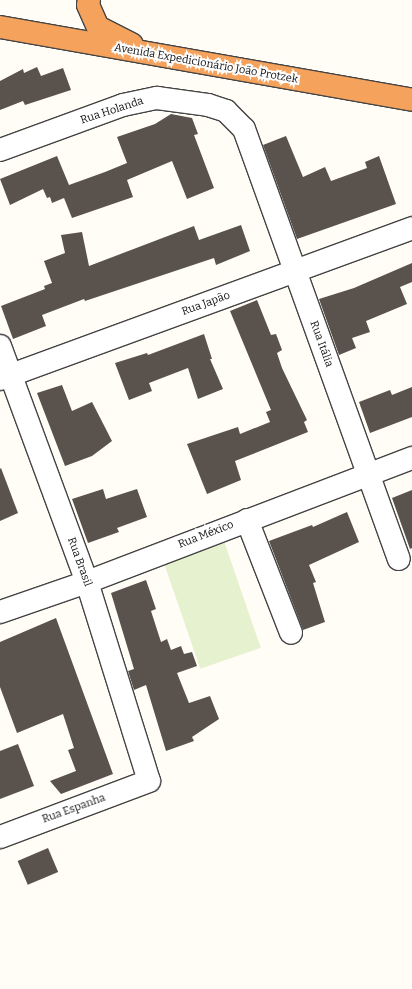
<!DOCTYPE html>
<html>
<head>
<meta charset="utf-8">
<style>
	body { margin:0 }
	#map { position:relative; width:412px; height:989px; overflow:hidden; background:#fffdf5; font-family:Bitter,serif }
	div>[style] { position:absolute }
	.pitch>* { inset:0; background:#e6f2cf; transform-origin:0 0 }
	.building>* { inset:0; background:#5a524d; transform-origin:0 0 }
	.roads { filter:drop-shadow(1px 0 #444) drop-shadow(-1px 0 #444) drop-shadow(0 1px #444) drop-shadow(0 -1px #444) }
	.minor>* { height:22px; margin:-11px; padding:0 11px; transform-origin:11px; border-radius:11px; background:#fff }
	.highway>* { height:22px; margin:-11px; padding:0 11px; transform-origin:11px; border-radius:11px; background:#f5a25d }
	span { translate:-50% -50%; white-space:nowrap; text-align:center; line-height:1.15; -webkit-text-stroke:4px #fff; paint-order:stroke }
	.street-label { font-size:11px; color:#111 }
</style>
</head>
<body>
<div id="map">
	<div class="pitch">
		<i style="left:224px;top:541px;width:113px;height:64px;rotate:71deg"></i>
	</div>
	<div class="building">
		<i style="clip-path:polygon(37px 67px,41px 76px,63px 68px,71px 90px,25px 105px,23px 101px,0 110px,0 81px,23px 69px,24px 73px)"></i>
		<i style="clip-path:polygon(171px 114px,192px 118px,198px 134px,194px 135px,214px 188px,187px 199px,172px 161px,127px 180px,133px 197px,72px 218px,64px 198px,52px 203px,50px 197px,47px 198px,43px 189px,10px 205px,0 179px,57px 156px,69px 185px,105px 172px,127px 163px,117px 137px,155px 124px)"></i>
		<i style="clip-path:polygon(286px 136px,303px 177px,325px 167px,331px 181px,367px 168px,365px 162px,379px 156px,396px 204px,297px 239px,263px 145px)"></i>
		<i style="clip-path:polygon(241px 225px,250px 251px,216px 265px,214px 258px,85px 301px,84px 299px,42px 315px,46px 326px,13px 339px,1px 306px,45px 289px,44px 286px,52px 283px,44px 261px,65px 253px,61px 235px,82px 232px,89px 266px,194px 226px,199px 240px)"></i>
		<i style="clip-path:polygon(412px 263px,412px 282px,400px 287px,407px 304px,366px 321px,370px 332px,352px 338px,356px 348px,339px 355px,319px 299px,354px 288px)"></i>
		<i style="clip-path:polygon(257px 300px,271px 335px,276px 334px,282px 350px,277px 353px,282px 368px,307px 420px,304px 422px,308px 432px,235px 461px,241px 480px,207px 494px,187px 444px,238px 427px,240px 434px,270px 422px,266px 412px,271px 410px,230px 311px)"></i>
		<i style="clip-path:polygon(204px 334px,212px 359px,210px 359px,223px 389px,198px 399px,188px 368px,149px 383px,152px 391px,129px 400px,115px 363px,147px 353px,148px 355px)"></i>
		<i style="clip-path:polygon(62px 385px,72px 411px,92px 402px,112px 441px,92px 456px,65px 466px,37px 393px)"></i>
		<i style="clip-path:polygon(412px 387px,412px 417px,370px 433px,359px 402px,390px 390px,392px 395px)"></i>
		<i style="clip-path:polygon(1px 468px,18px 513px,0 521px,0 469px)"></i>
		<i style="clip-path:polygon(103px 489px,106px 499px,137px 489px,147px 517px,117px 528px,119px 532px,88px 543px,72px 499px)"></i>
		<i style="clip-path:polygon(412px 490px,412px 548px,410px 549px,392px 498px)"></i>
		<i style="clip-path:polygon(347px 512px,359px 542px,309px 565px,316px 582px,313px 583px,325px 622px,303px 630px,269px 541px,312px 525px,313px 527px)"></i>
		<i style="clip-path:polygon(146px 580px,156px 609px,151px 611px,161px 642px,167px 639px,171px 650px,181px 646px,184px 654px,192px 652px,197px 666px,177px 673px,189px 703px,210px 696px,219px 719px,192px 737px,194px 741px,166px 751px,146px 685px,134px 690px,128px 671px,134px 669px,111px 593px)"></i>
		<i style="clip-path:polygon(56px 618px,113px 774px,61px 794px,50px 781px,76px 771px,68px 750px,74px 748px,63px 714px,17px 733px,0 687px,0 642px)"></i>
		<i style="clip-path:polygon(18px 744px,34px 786px,0 799px,0 751px)"></i>
		<i style="left:48px;top:848px;width:26px;height:33px;rotate:67deg"></i>
	</div>
	<div class="roads">
		<div class="minor">
			<i style="left:0;top:150px;width:131px;rotate:-20.1deg"></i>
			<i style="left:123px;top:105px;width:35px;rotate:-12deg"></i>
			<i style="left:157px;top:98px;width:51px;rotate:7.8deg"></i>
			<i style="left:208px;top:105px;width:19px;rotate:18deg"></i>
			<i style="left:226px;top:111px;width:25px;rotate:45deg"></i>
			<i style="left:244px;top:129px;width:457px;rotate:70.2deg"></i>
			<i style="left:0;top:346px;width:252px;rotate:69.8deg"></i>
			<i style="left:87px;top:582px;width:208px;rotate:72.7deg"></i>
			<i style="left:149px;top:781px;width:159px;rotate:159.4deg"></i>
			<i style="left:0;top:379px;width:439px;rotate:-20.1deg"></i>
			<i style="left:247px;top:520px;width:121px;rotate:68.7deg"></i>
			<i style="left:0;top:612px;width:92px;rotate:-19deg"></i>
			<i style="left:87px;top:582px;width:348px;rotate:-20.9deg"></i>
		</div>
		<div class="highway">
			<i style="left:89px;top:0;width:5px;rotate:101deg"></i>
			<i style="left:88px;top:5px;width:24px;rotate:66deg"></i>
			<i style="left:98px;top:27px;width:38px;rotate:27deg"></i>
			<i style="left:0;top:27px;width:418px;rotate:10deg"></i>
		</div>
	</div>
	<div class="street-label">
		<span style="left:206px;top:64px;rotate:10deg">Avenida Expedicionário João Protzek</span>
		<span style="left:112px;top:111px;rotate:-18deg">Rua Holanda</span>
		<span style="left:206px;top:304px;rotate:-20deg">Rua Japão</span>
		<span style="left:321px;top:344px;rotate:70deg">Rua Itália</span>
		<span style="left:206px;top:535px;rotate:-21deg">Rua México</span>
		<span style="left:79px;top:562px;rotate:70deg">Rua Brasil</span>
		<span style="left:74px;top:809px;rotate:-20deg">Rua Espanha</span>
	</div>
</div>
</body>
</html>
